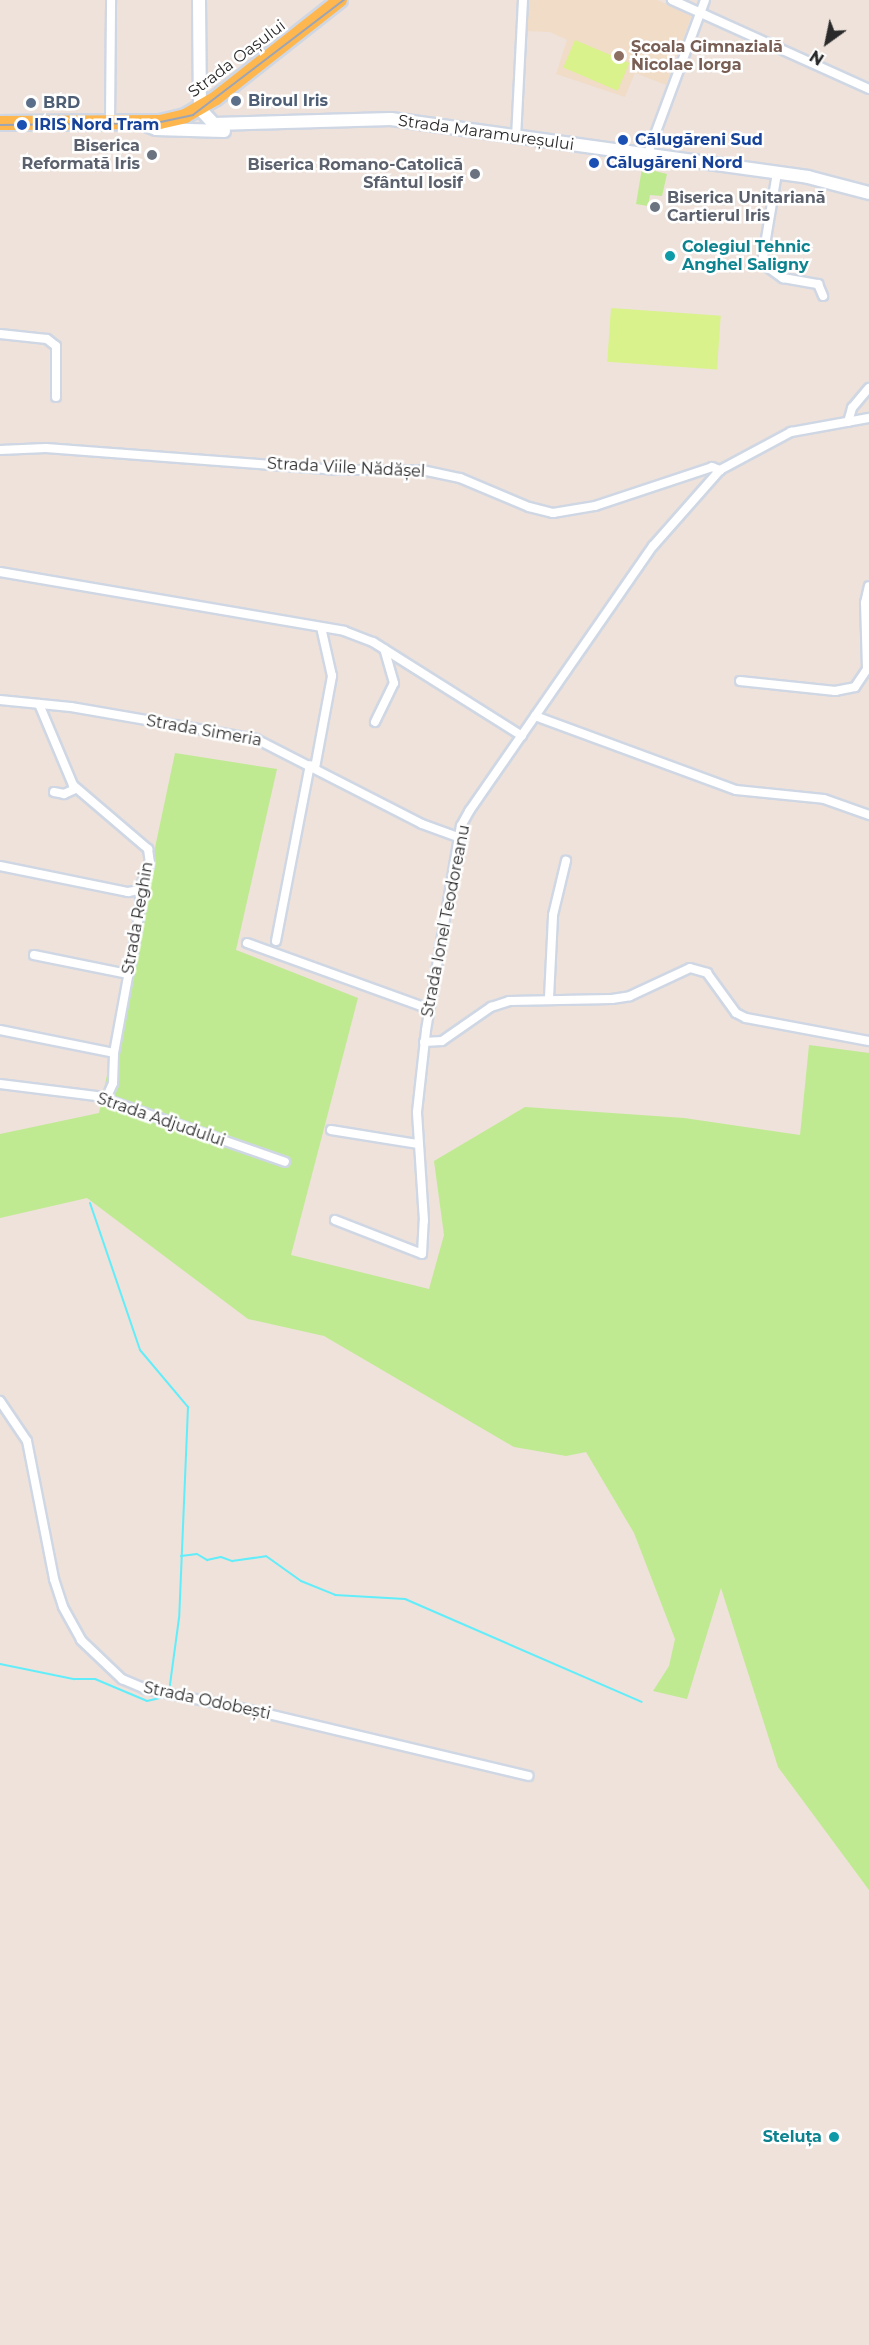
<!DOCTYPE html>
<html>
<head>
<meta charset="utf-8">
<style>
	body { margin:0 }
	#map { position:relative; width:869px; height:2345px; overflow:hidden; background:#eee2da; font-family:Montserrat,sans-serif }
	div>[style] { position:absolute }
	.education>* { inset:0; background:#f1dcc8 }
	.green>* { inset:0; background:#bfea91 }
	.pitch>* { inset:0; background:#d9f28b; transform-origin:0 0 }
	.stream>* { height:2px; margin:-1px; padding:0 1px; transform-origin:1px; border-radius:1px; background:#62edfa }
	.roads { filter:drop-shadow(2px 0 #cfd7e4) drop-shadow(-2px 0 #cfd7e4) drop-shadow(0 2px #cfd7e4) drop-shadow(0 -2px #cfd7e4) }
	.street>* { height:8px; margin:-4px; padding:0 4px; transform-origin:4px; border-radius:4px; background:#fff }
	.secondary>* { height:12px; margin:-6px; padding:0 6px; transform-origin:6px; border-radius:6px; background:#fff }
	.primary>* { height:14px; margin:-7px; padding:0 7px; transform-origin:7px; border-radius:7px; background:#feb64e }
	.tram>* { height:1.5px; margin:-0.75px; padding:0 0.75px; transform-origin:0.75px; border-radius:0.75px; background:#9ca5b6 }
	.dots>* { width:16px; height:16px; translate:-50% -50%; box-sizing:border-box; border:3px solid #fff; border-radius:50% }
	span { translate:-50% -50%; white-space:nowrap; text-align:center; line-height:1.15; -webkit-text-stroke:5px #fff; paint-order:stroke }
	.education-label { font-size:16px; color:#785e54; font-weight:700 }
	.left { translate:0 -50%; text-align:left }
	.street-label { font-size:16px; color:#2a2a2a }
	.service-label { font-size:16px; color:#4e5e75; font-weight:700 }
	.transit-label { font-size:16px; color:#164399; font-weight:700 }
	.worship-label { font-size:16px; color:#5b616d; font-weight:700 }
	.right { translate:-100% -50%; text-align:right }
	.culture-label { font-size:16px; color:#0d838f; font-weight:700 }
	.north { position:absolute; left:797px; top:12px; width:60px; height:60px; -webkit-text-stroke:4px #fff; paint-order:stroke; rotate:213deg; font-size:16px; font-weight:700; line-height:24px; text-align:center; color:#2a2a2a }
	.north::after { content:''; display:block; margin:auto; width:21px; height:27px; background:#2a2a2a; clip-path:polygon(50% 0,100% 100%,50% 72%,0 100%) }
</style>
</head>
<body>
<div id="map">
	<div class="education">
		<i style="clip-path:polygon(527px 0,657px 0,692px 15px,666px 85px,635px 73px,625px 97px,556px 74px,567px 40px,550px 32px,525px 31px)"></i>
	</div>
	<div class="green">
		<i style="clip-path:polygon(642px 168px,667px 174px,662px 196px,650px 195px,648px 206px,636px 204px)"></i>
		<i style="clip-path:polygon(175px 753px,277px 769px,236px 950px,358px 998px,291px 1255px,429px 1289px,444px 1235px,434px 1161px,525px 1107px,684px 1118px,800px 1135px,809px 1045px,869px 1053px,869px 1890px,778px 1767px,721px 1588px,687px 1699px,653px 1691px,669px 1666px,675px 1639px,634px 1533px,586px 1452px,566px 1456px,514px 1447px,324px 1336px,248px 1319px,87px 1198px,0 1218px,0 1134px,99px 1113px)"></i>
	</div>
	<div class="pitch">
		<i style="left:575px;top:40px;width:59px;height:30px;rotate:23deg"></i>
		<i style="left:611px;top:308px;width:110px;height:54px;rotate:4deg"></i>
	</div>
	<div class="stream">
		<i style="left:90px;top:1203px;width:155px;rotate:71.2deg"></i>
		<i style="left:140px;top:1350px;width:75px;rotate:49.9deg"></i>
		<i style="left:188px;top:1407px;width:211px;rotate:92.4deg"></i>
		<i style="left:179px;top:1618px;width:68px;rotate:97.7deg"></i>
		<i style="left:181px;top:1556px;width:16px;rotate:-7deg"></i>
		<i style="left:197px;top:1554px;width:12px;rotate:31deg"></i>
		<i style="left:207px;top:1560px;width:14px;rotate:-12deg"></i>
		<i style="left:221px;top:1557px;width:12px;rotate:20deg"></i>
		<i style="left:232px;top:1561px;width:34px;rotate:-8deg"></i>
		<i style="left:266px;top:1556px;width:43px;rotate:35.5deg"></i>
		<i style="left:301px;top:1581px;width:37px;rotate:22deg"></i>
		<i style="left:335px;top:1595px;width:70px;rotate:3.3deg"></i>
		<i style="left:405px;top:1599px;width:258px;rotate:23.5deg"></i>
		<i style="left:0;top:1664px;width:76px;rotate:11.5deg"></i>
		<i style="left:74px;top:1679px;width:21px"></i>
		<i style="left:95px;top:1679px;width:56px;rotate:22.9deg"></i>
		<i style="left:147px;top:1701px;width:22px;rotate:-13deg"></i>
	</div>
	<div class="roads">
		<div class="street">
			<i style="left:672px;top:0;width:216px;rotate:24.3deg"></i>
			<i style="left:110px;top:122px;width:122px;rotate:-89.5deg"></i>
			<i style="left:516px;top:138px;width:138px;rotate:-87.1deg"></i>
			<i style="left:647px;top:156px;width:166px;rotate:-69.6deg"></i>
			<i style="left:777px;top:173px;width:91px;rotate:99.5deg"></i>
			<i style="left:762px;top:263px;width:26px;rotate:36deg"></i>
			<i style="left:783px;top:278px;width:36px;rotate:10deg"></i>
			<i style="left:818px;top:284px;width:13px;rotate:67deg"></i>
			<i style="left:0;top:334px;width:47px;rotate:6.1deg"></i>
			<i style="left:47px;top:339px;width:11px;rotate:38deg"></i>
			<i style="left:56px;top:346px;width:51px;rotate:90deg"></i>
			<i style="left:848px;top:422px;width:15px;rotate:-74deg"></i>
			<i style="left:852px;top:408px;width:26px;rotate:-50deg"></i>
			<i style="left:0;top:450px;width:46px;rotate:-2.5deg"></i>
			<i style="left:46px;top:448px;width:293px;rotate:4.3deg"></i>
			<i style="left:338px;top:470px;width:84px"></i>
			<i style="left:422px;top:470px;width:39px;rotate:12deg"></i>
			<i style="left:460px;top:478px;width:75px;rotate:22.8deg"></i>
			<i style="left:529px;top:507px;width:25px;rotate:14deg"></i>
			<i style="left:553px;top:513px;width:43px;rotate:-9.5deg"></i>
			<i style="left:595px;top:506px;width:123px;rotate:-18.4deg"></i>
			<i style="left:712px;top:467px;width:9px;rotate:21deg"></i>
			<i style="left:0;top:572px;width:349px;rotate:9.7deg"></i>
			<i style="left:344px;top:631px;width:31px;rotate:21deg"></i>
			<i style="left:373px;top:642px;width:176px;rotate:32.2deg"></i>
			<i style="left:740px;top:681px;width:96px;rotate:6deg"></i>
			<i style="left:835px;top:691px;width:20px;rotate:-11deg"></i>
			<i style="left:855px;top:687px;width:22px;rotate:-56deg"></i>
			<i style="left:867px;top:669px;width:66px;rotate:-91.7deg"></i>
			<i style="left:865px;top:603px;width:17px;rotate:-77deg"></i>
			<i style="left:0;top:700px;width:71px;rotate:5.6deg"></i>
			<i style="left:71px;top:707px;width:188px;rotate:9.8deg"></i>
			<i style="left:256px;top:739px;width:186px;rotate:27.1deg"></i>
			<i style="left:422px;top:824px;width:38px;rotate:20deg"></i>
			<i style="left:39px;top:704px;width:88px;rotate:67.2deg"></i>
			<i style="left:73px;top:785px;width:99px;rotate:40.5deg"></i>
			<i style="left:148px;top:849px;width:14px;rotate:82deg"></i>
			<i style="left:150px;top:863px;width:29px;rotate:112deg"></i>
			<i style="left:535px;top:716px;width:214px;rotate:20.2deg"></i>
			<i style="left:736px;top:790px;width:88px;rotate:5.8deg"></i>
			<i style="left:824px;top:799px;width:48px;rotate:19.6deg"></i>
			<i style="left:375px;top:722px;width:43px;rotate:-64deg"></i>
			<i style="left:394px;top:683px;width:35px;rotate:-106deg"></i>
			<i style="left:315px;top:768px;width:94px;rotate:-79.5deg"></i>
			<i style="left:332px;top:676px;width:50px;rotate:-102.7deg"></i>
			<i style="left:54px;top:792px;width:10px;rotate:11deg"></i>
			<i style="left:64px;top:794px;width:12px;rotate:-24deg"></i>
			<i style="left:0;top:866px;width:131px;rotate:11.5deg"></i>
			<i style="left:128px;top:892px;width:11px;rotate:-10deg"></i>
			<i style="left:276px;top:941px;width:179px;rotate:-79.1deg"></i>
			<i style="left:247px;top:943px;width:194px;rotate:19.9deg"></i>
			<i style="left:34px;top:955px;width:95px;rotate:11.5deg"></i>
			<i style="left:549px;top:998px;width:83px;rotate:-87.2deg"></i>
			<i style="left:553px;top:915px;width:56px;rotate:-76.5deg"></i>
			<i style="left:0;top:1030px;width:116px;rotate:11.4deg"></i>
			<i style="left:424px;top:1042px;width:18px;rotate:-3deg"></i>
			<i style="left:442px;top:1041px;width:60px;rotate:-34.8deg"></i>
			<i style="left:491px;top:1007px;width:19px;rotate:-18deg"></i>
			<i style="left:509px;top:1001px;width:103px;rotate:-1.1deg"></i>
			<i style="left:612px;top:999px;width:18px;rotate:-9deg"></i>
			<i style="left:630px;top:996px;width:66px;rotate:-25deg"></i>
			<i style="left:690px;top:968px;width:18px;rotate:16deg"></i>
			<i style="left:707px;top:973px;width:49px;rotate:54.1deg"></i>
			<i style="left:736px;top:1013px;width:11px;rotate:27deg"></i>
			<i style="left:746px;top:1018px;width:125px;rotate:10.6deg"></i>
			<i style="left:0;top:1084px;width:97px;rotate:7.1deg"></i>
			<i style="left:96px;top:1096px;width:200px;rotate:19.2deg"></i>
			<i style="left:106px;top:1099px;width:17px;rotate:-66deg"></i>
			<i style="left:113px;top:1083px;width:30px;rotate:-88deg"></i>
			<i style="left:114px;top:1053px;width:149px;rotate:-79.6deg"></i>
			<i style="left:141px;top:906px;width:16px;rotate:-97deg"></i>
			<i style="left:331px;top:1130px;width:87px;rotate:9.2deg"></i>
			<i style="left:335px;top:1220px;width:93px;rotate:21.3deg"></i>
			<i style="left:422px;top:1254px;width:33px;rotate:-87deg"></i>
			<i style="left:424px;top:1221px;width:109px;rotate:-93.7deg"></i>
			<i style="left:417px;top:1112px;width:82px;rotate:-83.7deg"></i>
			<i style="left:426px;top:1030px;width:207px;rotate:-80.3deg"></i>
			<i style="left:461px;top:826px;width:18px;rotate:-61deg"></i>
			<i style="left:470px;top:810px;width:321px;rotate:-55.3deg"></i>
			<i style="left:653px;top:546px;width:101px;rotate:-48.6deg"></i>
			<i style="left:720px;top:470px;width:81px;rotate:-28.2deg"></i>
			<i style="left:791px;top:432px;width:79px;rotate:-10.2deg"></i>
			<i style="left:0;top:1401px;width:48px;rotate:56deg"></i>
			<i style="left:27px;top:1441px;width:141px;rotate:78.9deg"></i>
			<i style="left:54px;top:1579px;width:29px;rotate:72deg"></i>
			<i style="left:63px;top:1607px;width:38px;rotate:61deg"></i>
			<i style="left:81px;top:1640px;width:57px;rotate:43.6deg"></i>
			<i style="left:122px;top:1679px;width:25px;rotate:23deg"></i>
			<i style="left:145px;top:1689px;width:117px;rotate:11.3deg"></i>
			<i style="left:260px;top:1712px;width:276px;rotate:13.4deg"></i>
		</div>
		<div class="secondary">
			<i style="left:199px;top:0;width:109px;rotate:89.5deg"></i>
			<i style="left:200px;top:109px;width:21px;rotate:47deg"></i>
			<i style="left:214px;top:124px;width:177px;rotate:-1.6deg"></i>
			<i style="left:391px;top:119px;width:421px;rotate:7.9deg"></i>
			<i style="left:808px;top:177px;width:63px;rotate:14.7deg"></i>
			<i style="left:143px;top:124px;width:14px;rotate:21deg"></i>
			<i style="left:156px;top:129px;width:68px;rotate:1.7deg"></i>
		</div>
		<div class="primary">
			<i style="left:0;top:123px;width:160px;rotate:-0.4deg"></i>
			<i style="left:160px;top:122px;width:26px;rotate:-13deg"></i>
			<i style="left:185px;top:116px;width:36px;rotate:-30deg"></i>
			<i style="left:216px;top:98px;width:158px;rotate:-38.3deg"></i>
		</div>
	</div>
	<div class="tram">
		<i style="left:0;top:125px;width:156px;rotate:-0.7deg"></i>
		<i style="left:156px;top:123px;width:38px;rotate:-12deg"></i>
		<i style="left:193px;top:115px;width:190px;rotate:-37.3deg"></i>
	</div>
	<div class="dots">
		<i style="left:619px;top:56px;background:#8d6e63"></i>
		<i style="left:236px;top:101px;background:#5c6f8a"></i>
		<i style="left:31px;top:103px;background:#5c6f8a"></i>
		<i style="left:22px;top:125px;background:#1a4fb4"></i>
		<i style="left:623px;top:140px;background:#1a4fb4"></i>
		<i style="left:152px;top:155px;background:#6b7280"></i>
		<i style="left:594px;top:163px;background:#1a4fb4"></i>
		<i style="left:475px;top:174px;background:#6b7280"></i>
		<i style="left:655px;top:207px;background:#6b7280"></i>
		<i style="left:670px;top:256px;background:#0f9aa8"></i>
		<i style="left:834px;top:2137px;background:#0f9aa8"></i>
	</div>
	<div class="education-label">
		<span class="left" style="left:631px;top:56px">Școala Gimnazială<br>Nicolae Iorga</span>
	</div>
	<div class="street-label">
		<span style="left:237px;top:59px;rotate:-37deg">Strada Oașului</span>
		<span style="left:486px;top:133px;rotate:8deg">Strada Maramureșului</span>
		<span style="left:346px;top:468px;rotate:3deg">Strada Viile Nădășel</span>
		<span style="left:204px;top:731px;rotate:10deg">Strada Simeria</span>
		<span style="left:138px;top:918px;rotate:-80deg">Strada Reghin</span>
		<span style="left:446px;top:921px;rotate:-79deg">Strada Ionel Teodoreanu</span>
		<span style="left:161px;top:1120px;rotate:19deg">Strada Adjudului</span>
		<span style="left:207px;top:1701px;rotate:12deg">Strada Odobești</span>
	</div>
	<div class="service-label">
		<span class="left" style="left:248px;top:101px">Biroul Iris</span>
		<span class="left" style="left:43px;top:103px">BRD</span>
	</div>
	<div class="transit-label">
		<span class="left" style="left:34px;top:125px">IRIS Nord Tram</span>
		<span class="left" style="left:635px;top:140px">Călugăreni Sud</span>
		<span class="left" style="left:606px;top:163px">Călugăreni Nord</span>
	</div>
	<div class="worship-label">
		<span class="right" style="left:140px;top:155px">Biserica<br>Reformată Iris</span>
		<span class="right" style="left:463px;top:174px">Biserica Romano-Catolică<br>Sfântul Iosif</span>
		<span class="left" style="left:667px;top:207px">Biserica Unitariană<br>Cartierul Iris</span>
	</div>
	<div class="culture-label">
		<span class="left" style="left:682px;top:256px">Colegiul Tehnic<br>Anghel Saligny</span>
		<span class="right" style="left:822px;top:2137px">Steluța</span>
	</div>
	<div class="north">N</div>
</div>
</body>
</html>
